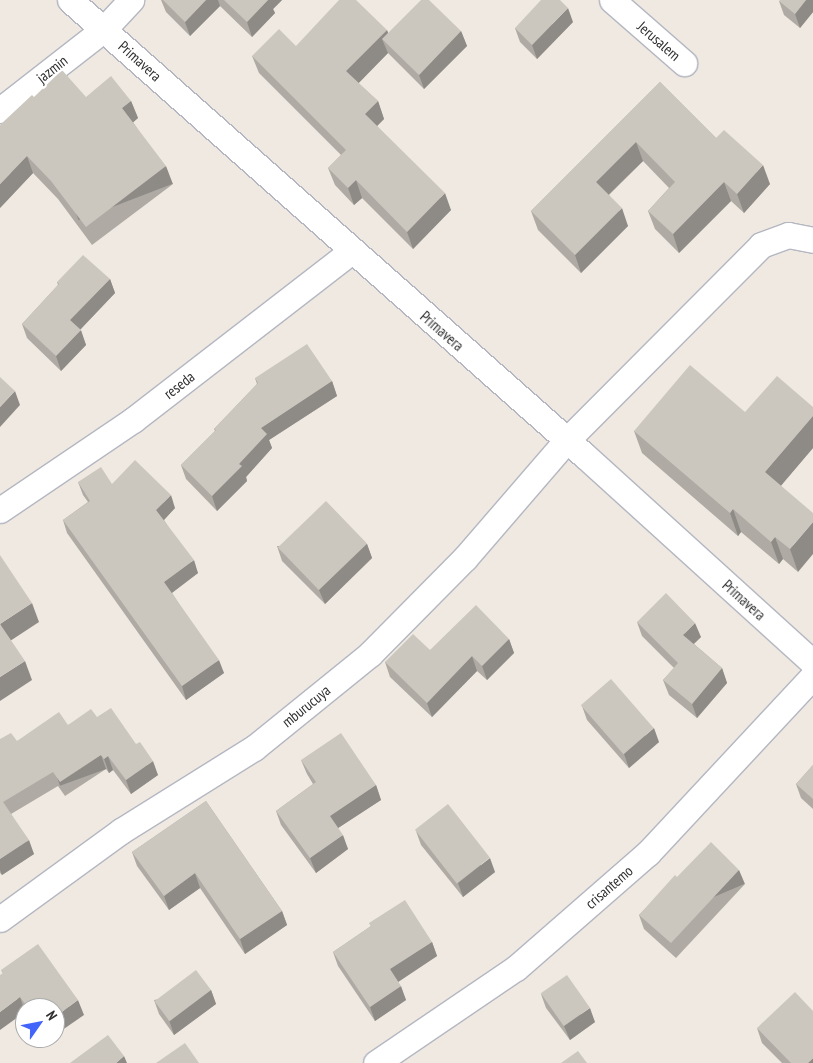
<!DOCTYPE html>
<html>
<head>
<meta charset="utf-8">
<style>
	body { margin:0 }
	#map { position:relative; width:813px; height:1063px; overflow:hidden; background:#efe9e1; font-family:"PT Sans Narrow",sans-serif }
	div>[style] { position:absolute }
	.roads { filter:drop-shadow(1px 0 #b4b7c1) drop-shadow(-1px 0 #b4b7c1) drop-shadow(0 1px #b4b7c1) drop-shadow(0 -1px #b4b7c1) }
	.minor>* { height:25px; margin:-12.5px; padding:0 12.5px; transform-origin:12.5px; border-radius:12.5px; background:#fff }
	.wall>* { inset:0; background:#afaba4 }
	.shaded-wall>* { inset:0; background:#8e8b86; transform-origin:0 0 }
	.building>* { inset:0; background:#cbc7bf; transform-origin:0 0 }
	span { translate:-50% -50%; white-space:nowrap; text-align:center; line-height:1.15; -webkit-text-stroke:4.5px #fff; paint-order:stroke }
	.street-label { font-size:15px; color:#2e2e2e }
	.north { position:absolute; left:15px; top:998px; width:50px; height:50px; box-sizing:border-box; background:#fff; border:1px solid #ababab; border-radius:50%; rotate:57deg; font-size:14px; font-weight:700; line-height:20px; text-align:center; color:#2e2e2e }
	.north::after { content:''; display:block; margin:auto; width:18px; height:22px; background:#4264fb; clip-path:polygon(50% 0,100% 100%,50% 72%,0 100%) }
</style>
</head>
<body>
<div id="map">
	<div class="roads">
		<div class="minor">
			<i style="left:70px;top:0;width:688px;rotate:41.52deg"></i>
			<i style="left:585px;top:456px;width:308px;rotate:42.2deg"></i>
			<i style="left:612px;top:0;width:96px;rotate:41.2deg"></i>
			<i style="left:0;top:110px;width:132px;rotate:-37.9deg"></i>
			<i style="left:104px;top:29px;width:40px;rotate:-47deg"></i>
			<i style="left:0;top:510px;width:161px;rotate:-34.1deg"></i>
			<i style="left:133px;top:420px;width:277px;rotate:-37.7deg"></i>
			<i style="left:0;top:919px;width:150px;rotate:-36deg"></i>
			<i style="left:121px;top:831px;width:157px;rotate:-32deg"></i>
			<i style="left:254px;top:748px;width:149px;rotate:-39deg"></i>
			<i style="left:370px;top:654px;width:135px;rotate:-45.3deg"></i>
			<i style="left:465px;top:558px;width:156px;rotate:-49.2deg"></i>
			<i style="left:567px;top:440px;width:275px;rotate:-45.1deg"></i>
			<i style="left:761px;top:245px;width:29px;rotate:-20deg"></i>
			<i style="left:788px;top:235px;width:25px;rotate:11deg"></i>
			<i style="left:376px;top:1063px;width:169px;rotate:-34.2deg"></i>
			<i style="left:516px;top:968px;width:175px;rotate:-41.1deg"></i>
			<i style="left:648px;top:853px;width:242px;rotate:-47deg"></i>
		</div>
	</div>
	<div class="wall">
		<i style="clip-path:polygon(161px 0,282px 0,273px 9px,275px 13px,252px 37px,220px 6px,190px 36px,166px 12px)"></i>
		<i style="clip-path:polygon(813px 0,813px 12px,800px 28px,784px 15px,779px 1px)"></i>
		<i style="clip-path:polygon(573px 22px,537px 59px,520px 42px,515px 28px)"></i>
		<i style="clip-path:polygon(387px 30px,388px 33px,461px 31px,467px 46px,424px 89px,388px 53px,358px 83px,378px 101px,384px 119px,377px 126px,451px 210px,413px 249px,362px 198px,354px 205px,335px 185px,328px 168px,341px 155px,259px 73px,252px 56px,296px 46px)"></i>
		<i style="clip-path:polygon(660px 82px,716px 138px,770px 184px,744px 213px,731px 201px,679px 253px,655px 229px,648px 211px,669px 188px,643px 161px,609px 195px,628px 226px,581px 273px,538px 230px,531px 211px)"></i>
		<i style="clip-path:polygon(34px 97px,86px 97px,131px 101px,138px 118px,133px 122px,173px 184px,92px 245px,58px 199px,33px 173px,0 208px)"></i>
		<i style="clip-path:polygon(110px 279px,115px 293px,80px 330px,86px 345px,61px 371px,27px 338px,22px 324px,58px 285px,57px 282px)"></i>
		<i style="clip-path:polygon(255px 378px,332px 381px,337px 396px,269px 440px,272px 448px,246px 477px,247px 481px,217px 511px,186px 479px,181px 465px,215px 431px,214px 429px,257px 384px)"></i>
		<i style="clip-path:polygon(813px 407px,813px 448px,781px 485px,798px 572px,783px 559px,779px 564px,741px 532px,738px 536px,642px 453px,634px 431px,745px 412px)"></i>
		<i style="clip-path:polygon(78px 482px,112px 484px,175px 508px,164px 520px,198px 573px,172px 593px,224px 673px,186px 700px,67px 533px,63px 520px,88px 502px,83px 495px)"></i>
		<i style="clip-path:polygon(367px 544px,372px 558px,325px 604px,282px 561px,277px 546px)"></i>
		<i style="clip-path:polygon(637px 622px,701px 637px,694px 644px,722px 668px,727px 683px,697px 718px,669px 695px,663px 680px,674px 668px,642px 636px)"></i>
		<i style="clip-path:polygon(509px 639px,514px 653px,487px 680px,477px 671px,432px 717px,390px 677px,385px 662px,430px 650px)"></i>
		<i style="clip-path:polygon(582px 706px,659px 742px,629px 768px,587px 720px)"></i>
		<i style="clip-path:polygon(97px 717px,158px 775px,131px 794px,113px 770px,109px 773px,106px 769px,65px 796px,58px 786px,11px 814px,34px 854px,2px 875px,0 873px,0 739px,17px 741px,68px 725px)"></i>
		<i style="clip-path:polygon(301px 760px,376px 785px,381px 800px,338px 828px,348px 849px,316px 873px,281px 825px,276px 811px,313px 784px,307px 774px)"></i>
		<i style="clip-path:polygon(813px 765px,813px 809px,801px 798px,796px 784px)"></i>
		<i style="clip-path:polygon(206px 801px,282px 911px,287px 925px,245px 954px,200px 888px,169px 910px,137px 866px,132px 852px)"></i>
		<i style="clip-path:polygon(416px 831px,495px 872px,463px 897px,421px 845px)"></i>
		<i style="clip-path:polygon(677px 877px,745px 884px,676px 958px,644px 929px,639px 915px)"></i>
		<i style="clip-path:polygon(369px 923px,432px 942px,437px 956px,398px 982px,406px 1000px,375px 1021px,338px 966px,333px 952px,371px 926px)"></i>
		<i style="clip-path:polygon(1px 970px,84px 1015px,55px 1008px,25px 1008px,25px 1012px)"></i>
		<i style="clip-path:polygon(211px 990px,216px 1004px,174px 1035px,159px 1014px,154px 1000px)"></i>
		<i style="clip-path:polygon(541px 994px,595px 1022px,570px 1040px,546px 1008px)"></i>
		<i style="clip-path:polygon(757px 1028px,813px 1063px,782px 1063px,762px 1043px)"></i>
	</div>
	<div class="shaded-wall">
		<i style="clip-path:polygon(206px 0,218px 0,220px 6px,190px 36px,185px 22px)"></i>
		<i style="clip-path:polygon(268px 0,282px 0,273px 9px,275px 13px,252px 37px,247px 22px)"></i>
		<i style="clip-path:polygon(806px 0,813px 0,813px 12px,800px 28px,795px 14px)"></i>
		<i style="clip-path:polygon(568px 8px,573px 22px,537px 59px,532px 45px)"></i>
		<i style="clip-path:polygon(387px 30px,393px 48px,382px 39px,388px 53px,353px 89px,346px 71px)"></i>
		<i style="clip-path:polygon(461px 31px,467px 46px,424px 89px,419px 75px)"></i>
		<i style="clip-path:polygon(131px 101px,138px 118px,129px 126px,122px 108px)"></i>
		<i style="clip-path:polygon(378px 101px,384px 119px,371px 132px,365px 114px)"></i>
		<i style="clip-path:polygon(636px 142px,643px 161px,603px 200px,596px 182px)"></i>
		<i style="clip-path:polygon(27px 156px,33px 173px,0 208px,0 184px)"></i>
		<i style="clip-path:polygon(763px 165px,770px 184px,744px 213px,737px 194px)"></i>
		<i style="left:166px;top:166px;width:19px;height:101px;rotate:69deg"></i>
		<i style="clip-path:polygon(356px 180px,362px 198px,354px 205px,348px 188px)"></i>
		<i style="clip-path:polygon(724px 182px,731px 201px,679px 253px,673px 234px)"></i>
		<i style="clip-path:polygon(445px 193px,451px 210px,413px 249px,407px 232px)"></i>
		<i style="clip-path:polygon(622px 208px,628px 226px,581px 273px,575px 255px)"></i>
		<i style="clip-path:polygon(110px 279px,115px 293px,75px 335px,70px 320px)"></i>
		<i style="clip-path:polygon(81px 330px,86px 345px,61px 371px,56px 356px)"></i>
		<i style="clip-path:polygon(332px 381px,337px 396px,269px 440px,272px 448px,246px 477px,247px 481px,217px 511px,212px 496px,239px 464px,261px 428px)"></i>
		<i style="clip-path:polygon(15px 391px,20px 405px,0 427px,0 407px)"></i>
		<i style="clip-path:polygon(813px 416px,813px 448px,774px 494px,765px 472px)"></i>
		<i style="clip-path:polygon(171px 495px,175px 508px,161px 523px,156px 510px)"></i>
		<i style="clip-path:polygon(733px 509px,741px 532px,738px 536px,730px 513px)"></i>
		<i style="clip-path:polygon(813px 522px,813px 554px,798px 572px,790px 549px)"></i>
		<i style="clip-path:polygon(775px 537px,783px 559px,779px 564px,771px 542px)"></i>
		<i style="clip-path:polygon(367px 544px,372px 558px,325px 604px,319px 590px)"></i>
		<i style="clip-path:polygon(194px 560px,198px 573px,169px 595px,164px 582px)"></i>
		<i style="clip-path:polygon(32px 603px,39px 622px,7px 643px,0 624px)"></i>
		<i style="clip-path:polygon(695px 623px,701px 637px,688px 649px,683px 635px)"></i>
		<i style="clip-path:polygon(509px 639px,514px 653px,487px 680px,482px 666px)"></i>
		<i style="clip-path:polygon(472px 656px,477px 671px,432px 717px,427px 703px)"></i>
		<i style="clip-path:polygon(219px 660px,224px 673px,186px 700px,182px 686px)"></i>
		<i style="clip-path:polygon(25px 661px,32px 680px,0 701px,0 677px)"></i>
		<i style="clip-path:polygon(722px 668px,727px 683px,697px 718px,692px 704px)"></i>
		<i style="clip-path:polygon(654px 728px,659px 742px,629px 768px,624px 754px)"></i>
		<i style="left:101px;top:755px;width:15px;height:49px;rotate:70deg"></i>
		<i style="clip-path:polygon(108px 756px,113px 770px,109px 773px,104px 759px)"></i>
		<i style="clip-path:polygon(153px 761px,158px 775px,131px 794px,126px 780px)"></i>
		<i style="clip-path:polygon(376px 785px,381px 800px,335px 830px,330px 816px)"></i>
		<i style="clip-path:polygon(343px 835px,348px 849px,316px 873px,310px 858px)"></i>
		<i style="clip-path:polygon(29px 840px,34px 854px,2px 875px,0 870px,0 859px)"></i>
		<i style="clip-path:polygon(490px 858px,495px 872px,463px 897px,458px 883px)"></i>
		<i style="left:739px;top:870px;width:15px;height:100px;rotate:67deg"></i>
		<i style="clip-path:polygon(195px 873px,200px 888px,169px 910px,164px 896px)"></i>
		<i style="clip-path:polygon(282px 911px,287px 925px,245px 954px,240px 939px)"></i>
		<i style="clip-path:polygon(432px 942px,437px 956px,395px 984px,390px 969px)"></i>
		<i style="clip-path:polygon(401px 986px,406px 1000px,375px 1021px,370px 1007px)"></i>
		<i style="clip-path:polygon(211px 990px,216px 1004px,174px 1035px,169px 1020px)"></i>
		<i style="clip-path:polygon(20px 997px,25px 1012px,0 1030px,0 1012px)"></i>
		<i style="clip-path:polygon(78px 1000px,84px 1015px,55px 1035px,55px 1017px)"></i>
		<i style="clip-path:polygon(590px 1008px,595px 1022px,570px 1040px,564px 1026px)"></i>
		<i style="clip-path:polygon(45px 1038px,51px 1038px,47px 1041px)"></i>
		<i style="clip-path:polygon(124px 1056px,127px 1063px,116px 1063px)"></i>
		<i style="clip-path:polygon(813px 1058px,813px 1063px,808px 1063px)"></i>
	</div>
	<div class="building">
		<i style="clip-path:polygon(163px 0,206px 0,185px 22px)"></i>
		<i style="clip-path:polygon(224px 0,268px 0,247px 22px)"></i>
		<i style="clip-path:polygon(339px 0,356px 0,387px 30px,346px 71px,378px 101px,365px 114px,445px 193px,407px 232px,356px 180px,348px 188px,328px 168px,346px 150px,252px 56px,279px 29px,296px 46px)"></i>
		<i style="clip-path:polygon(421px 0,429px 0,461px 31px,419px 75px,382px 39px)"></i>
		<i style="clip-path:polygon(541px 0,560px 0,568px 8px,532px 45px,515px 28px)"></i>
		<i style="clip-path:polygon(780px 0,806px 0,795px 14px,779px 1px)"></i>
		<i style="clip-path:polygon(62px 70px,86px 97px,111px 76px,131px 101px,122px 108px,166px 166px,86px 227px,51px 181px,27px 156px,0 184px,0 125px,32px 95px,34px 97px)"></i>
		<i style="clip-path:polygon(660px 82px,716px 138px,724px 130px,763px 165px,737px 194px,724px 182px,673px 234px,648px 211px,675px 182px,636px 142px,596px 182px,622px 208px,575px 255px,531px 211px)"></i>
		<i style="clip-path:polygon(83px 255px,110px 279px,70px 320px,81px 330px,56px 356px,22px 324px,59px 284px,57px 282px)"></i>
		<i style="clip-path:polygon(307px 344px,332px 381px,261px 428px,267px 434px,239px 464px,242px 466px,212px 496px,181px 465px,216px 430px,214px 429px,258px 383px,255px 378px)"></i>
		<i style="clip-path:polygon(690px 365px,745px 412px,777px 376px,813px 407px,813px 416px,765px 472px,813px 513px,813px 522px,790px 549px,775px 537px,771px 542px,733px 509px,730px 513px,634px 431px)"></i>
		<i style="clip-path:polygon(0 377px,15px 391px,0 407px)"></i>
		<i style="clip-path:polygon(135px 460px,171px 495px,156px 510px,194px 560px,164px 582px,219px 660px,182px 686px,63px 520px,90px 501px,78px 482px,101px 467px,112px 484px)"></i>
		<i style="left:326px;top:501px;width:59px;height:67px;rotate:46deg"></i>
		<i style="clip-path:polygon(0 555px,32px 603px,0 624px,25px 661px,0 677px)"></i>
		<i style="clip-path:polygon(666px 593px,695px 623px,683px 635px,722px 668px,692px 704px,663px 680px,678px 663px,637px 622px)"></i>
		<i style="clip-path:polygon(476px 605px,509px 639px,482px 666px,472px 656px,427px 703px,385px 662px,413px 634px,430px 650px)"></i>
		<i style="left:611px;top:679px;width:65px;height:40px;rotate:49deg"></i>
		<i style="clip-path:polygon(111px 708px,136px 744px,140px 742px,153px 761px,126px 780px,108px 756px,104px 759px,101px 755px,60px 782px,53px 772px,3px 802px,29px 840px,0 859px,0 739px,11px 733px,17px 741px,59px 712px,68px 725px,91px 709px,97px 717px)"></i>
		<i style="clip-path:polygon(341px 733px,376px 785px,330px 816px,343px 835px,310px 858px,276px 811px,316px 782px,301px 760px)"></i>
		<i style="clip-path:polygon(813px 765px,813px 799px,796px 784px)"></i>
		<i style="clip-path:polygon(206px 801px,282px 911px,240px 939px,195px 873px,164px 896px,132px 852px)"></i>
		<i style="left:448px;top:804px;width:68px;height:42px;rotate:52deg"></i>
		<i style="clip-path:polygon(711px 842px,739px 870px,671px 943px,639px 915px,675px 875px,677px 877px)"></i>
		<i style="clip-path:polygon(405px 900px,432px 942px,390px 969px,401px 986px,370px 1007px,333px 952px,371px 926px,369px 923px)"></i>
		<i style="clip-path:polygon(38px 944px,78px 1000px,55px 1017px,55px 1008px,28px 1008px,20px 997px,0 1012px,0 975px,3px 973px,1px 970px)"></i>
		<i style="left:196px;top:970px;width:25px;height:52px;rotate:53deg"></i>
		<i style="left:567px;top:975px;width:40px;height:32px;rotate:55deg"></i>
		<i style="clip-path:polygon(795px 992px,813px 1011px,813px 1058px,808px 1063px,791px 1063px,757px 1028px)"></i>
		<i style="clip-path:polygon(108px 1035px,124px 1056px,116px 1063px,70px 1063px)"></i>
		<i style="clip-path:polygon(185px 1043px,199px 1063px,156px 1063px)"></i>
		<i style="clip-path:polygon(578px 1051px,587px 1063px,561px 1063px)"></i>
	</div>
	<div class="street-label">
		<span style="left:659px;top:41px;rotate:41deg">Jerusalem</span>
		<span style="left:140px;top:61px;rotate:42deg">Primavera</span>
		<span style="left:52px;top:69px;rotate:-38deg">jazmin</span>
		<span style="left:442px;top:331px;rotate:41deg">Primavera</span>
		<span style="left:179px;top:385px;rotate:-38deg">reseda</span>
		<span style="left:744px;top:600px;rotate:42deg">Primavera</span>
		<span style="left:306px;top:706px;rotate:-39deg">mburucuya</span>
		<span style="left:609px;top:887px;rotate:-41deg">crisantemo</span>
	</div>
	<div class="north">N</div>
</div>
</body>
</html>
